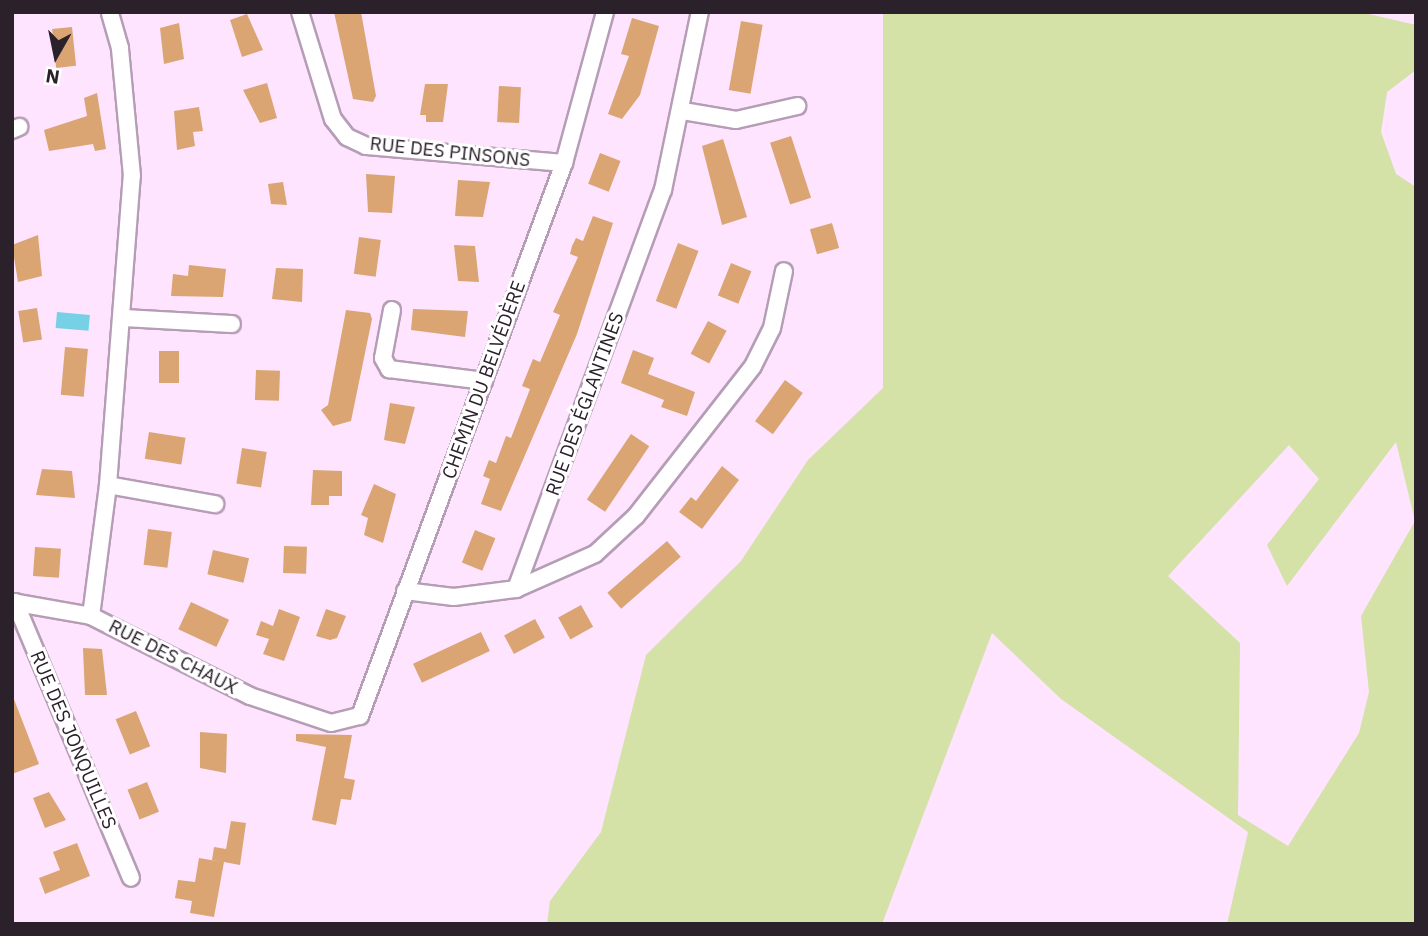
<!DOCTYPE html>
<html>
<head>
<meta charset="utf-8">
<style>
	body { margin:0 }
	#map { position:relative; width:1428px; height:936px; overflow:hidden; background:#fee4fe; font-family:"IBM Plex Sans",sans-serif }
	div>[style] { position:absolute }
	.green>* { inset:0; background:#d4e1a7 }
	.water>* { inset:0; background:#76d1e7; transform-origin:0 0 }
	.building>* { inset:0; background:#daa572; transform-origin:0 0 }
	.roads { filter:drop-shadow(2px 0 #b69db6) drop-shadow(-2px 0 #b69db6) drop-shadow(0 2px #b69db6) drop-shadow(0 -2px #b69db6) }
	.street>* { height:16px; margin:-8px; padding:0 8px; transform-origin:8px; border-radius:8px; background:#fff }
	span { translate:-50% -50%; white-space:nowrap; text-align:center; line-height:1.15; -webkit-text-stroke:6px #fff; paint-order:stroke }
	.street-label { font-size:19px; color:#2b212b }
	.frame { position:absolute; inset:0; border:14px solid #2b212b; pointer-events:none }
	.north { position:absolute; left:21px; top:21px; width:70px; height:70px; -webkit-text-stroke:5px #fff; paint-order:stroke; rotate:189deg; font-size:19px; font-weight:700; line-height:28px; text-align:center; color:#2b212b }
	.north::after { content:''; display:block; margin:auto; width:24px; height:32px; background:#2b212b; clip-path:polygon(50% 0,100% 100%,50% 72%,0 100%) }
</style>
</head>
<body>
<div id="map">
	<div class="green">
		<i style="clip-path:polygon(evenodd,883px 12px,1360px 12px,1416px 25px,1416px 70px,1387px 92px,1381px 132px,1396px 174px,1416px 187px,1416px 924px,1227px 924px,1248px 832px,1061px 699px,992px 633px,882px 924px,547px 924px,550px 901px,601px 832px,646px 655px,741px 561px,808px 460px,883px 388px,883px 12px,1396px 442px,1415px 521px,1361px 616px,1369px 692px,1359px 733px,1288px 846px,1238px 815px,1240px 643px,1168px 576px,1289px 445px,1319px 479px,1267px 545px,1287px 586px,1396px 442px)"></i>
	</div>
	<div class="water">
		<i style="left:57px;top:312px;width:33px;height:16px;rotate:5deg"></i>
	</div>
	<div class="building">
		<i style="clip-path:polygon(334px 12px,361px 12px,376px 96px,373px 102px,353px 99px)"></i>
		<i style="clip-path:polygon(247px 14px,263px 50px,242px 57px,230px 20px)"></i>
		<i style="clip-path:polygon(632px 18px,659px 26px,640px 95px,622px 119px,608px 114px,629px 56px,621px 54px)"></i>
		<i style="left:741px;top:21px;width:22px;height:70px;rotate:10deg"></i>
		<i style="clip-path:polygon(179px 23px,184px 59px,164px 64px,160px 28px)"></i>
		<i style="left:72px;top:27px;width:39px;height:20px;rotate:84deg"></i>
		<i style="clip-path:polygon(267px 83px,277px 118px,260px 123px,243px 90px)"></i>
		<i style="clip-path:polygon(425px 84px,448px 84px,443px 122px,426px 122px,426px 115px,420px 115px)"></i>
		<i style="left:499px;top:86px;width:22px;height:36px;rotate:3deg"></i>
		<i style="clip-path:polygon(97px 93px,106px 149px,95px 151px,93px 144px,49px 151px,44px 130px,87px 116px,84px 98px)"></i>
		<i style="clip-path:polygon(199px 107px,203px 131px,193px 132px,195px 146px,177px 150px,174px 111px)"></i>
		<i style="left:791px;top:136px;width:65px;height:22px;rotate:72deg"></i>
		<i style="clip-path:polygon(723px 139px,747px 217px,722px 225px,702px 146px)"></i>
		<i style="left:600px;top:153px;width:22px;height:33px;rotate:21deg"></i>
		<i style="clip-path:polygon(366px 174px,395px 176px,392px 213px,368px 212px)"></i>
		<i style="clip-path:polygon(458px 180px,490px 182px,483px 217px,455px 216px)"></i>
		<i style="clip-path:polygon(283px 182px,287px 205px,271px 204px,268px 184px)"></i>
		<i style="clip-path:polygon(593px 216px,613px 223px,577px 334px,501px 511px,481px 504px,490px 479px,483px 476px,489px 460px,496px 463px,506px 436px,511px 438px,530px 389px,522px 386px,533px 359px,540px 362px,560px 315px,553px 312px,578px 257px,570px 254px,572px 246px,576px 238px,583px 241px)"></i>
		<i style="left:832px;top:223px;width:26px;height:23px;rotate:74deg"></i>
		<i style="clip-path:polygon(38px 235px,42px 276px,18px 282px,12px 245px)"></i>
		<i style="left:359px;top:237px;width:22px;height:37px;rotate:8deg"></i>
		<i style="left:678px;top:243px;width:22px;height:62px;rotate:21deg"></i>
		<i style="clip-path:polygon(454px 245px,475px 246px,479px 282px,458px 281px)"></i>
		<i style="left:731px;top:263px;width:22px;height:35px;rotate:22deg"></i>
		<i style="clip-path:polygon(189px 265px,226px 269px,223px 297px,171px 296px,173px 274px,188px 276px)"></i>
		<i style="clip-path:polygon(276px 268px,303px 269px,302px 302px,272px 299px)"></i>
		<i style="left:37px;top:308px;width:32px;height:19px;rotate:81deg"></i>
		<i style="clip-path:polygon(413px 309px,468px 311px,465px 337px,411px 330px)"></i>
		<i style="clip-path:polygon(346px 310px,370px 313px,372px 319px,351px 421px,333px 426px,321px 410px,328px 405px)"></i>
		<i style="left:708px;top:321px;width:21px;height:37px;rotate:28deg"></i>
		<i style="left:65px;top:347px;width:23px;height:48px;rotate:5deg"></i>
		<i style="clip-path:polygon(633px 350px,654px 358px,648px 374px,695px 392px,687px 416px,661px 407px,664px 400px,621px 383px)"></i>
		<i style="left:159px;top:351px;width:20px;height:32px"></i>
		<i style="left:256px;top:370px;width:24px;height:30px;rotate:2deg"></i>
		<i style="left:785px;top:380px;width:22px;height:51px;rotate:36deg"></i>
		<i style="clip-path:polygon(390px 403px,415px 407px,405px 444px,384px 440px)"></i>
		<i style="left:149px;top:432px;width:37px;height:27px;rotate:9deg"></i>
		<i style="left:631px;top:434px;width:22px;height:79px;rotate:34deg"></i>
		<i style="left:242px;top:448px;width:25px;height:36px;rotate:9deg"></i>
		<i style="clip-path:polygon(722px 466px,739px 480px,702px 529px,679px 512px,691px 497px,696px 501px)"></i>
		<i style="clip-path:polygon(42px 469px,72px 471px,75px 498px,36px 495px)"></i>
		<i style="clip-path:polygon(313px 470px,342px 471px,342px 496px,329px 496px,329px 505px,311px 505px)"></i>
		<i style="clip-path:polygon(374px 484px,396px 494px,383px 543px,364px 535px,368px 518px,361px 515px)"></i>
		<i style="left:148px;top:529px;width:24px;height:36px;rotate:7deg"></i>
		<i style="left:475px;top:530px;width:22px;height:35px;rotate:22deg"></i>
		<i style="left:667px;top:541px;width:21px;height:79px;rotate:49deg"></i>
		<i style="left:284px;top:546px;width:23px;height:27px;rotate:2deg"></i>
		<i style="left:35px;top:547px;width:26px;height:29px;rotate:4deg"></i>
		<i style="left:213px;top:550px;width:37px;height:25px;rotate:13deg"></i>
		<i style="left:191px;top:602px;width:42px;height:30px;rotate:25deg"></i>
		<i style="left:581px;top:605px;width:25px;height:26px;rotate:61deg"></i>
		<i style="clip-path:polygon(279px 609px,300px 617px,284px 661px,263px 654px,269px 639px,256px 635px,261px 621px,273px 626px)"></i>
		<i style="clip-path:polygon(326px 609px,346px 616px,337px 638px,330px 640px,316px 636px)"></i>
		<i style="left:535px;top:619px;width:21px;height:35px;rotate:62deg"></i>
		<i style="left:481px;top:632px;width:21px;height:75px;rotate:65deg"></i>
		<i style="clip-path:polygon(83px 648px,102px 649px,107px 695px,85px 695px)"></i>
		<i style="clip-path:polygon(12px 694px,39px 764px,12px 774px)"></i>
		<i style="left:136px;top:711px;width:38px;height:22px;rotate:68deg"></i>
		<i style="clip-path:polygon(200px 732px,227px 734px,226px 773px,200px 768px)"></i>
		<i style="clip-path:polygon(296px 734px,352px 735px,344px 778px,355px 780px,351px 800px,341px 799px,336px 825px,312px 820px,326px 747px,296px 741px)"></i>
		<i style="left:147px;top:782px;width:32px;height:21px;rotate:68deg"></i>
		<i style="clip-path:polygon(49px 792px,66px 820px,45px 828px,33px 798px)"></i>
		<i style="clip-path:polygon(231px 821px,246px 823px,240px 865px,224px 862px,214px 917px,190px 913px,192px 901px,175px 898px,178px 880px,195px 882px,199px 858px,223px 862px,212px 860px,214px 847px,226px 849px)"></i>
		<i style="clip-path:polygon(77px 843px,90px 876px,45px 894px,39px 878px,60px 870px,53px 852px)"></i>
	</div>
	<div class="roads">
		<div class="street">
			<i style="left:300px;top:12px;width:112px;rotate:72.9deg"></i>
			<i style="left:333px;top:119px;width:23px;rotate:52deg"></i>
			<i style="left:347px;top:137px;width:21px;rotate:25deg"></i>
			<i style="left:366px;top:146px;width:199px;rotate:4.9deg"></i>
			<i style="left:683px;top:111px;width:54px;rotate:9.6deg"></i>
			<i style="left:736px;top:120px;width:63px;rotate:-12.9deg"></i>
			<i style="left:12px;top:130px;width:8px;rotate:-23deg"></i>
			<i style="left:392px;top:310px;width:49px;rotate:100.6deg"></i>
			<i style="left:383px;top:358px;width:13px;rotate:61deg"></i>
			<i style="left:389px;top:369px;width:96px;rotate:7.2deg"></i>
			<i style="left:123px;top:318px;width:109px;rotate:3.2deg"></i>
			<i style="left:108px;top:485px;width:109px;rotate:10.1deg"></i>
			<i style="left:516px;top:589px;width:86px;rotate:-23.9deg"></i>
			<i style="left:595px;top:554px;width:56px;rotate:-42.8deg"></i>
			<i style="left:636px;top:516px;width:190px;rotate:-52deg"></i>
			<i style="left:753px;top:366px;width:42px;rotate:-63.4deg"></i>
			<i style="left:772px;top:328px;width:58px;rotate:-78.1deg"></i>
			<i style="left:405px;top:591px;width:49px;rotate:7deg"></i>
			<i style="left:454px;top:597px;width:63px;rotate:-7.4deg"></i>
			<i style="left:516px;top:589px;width:425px;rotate:-69.8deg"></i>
			<i style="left:663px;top:190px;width:182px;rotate:-78.3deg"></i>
			<i style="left:12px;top:602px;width:80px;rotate:10deg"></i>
			<i style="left:91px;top:616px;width:178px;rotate:26.7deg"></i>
			<i style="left:250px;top:696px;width:85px;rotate:18.4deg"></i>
			<i style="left:331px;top:723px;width:30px;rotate:-14deg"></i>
			<i style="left:360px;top:716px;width:589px;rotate:-69.75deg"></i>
			<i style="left:564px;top:163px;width:156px;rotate:-74.8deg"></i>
			<i style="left:15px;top:602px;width:299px;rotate:67.2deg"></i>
			<i style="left:91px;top:616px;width:132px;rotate:-82.6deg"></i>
			<i style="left:108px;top:485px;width:310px;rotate:-85.6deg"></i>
			<i style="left:132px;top:176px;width:129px;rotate:-95.4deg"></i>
			<i style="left:120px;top:48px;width:37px;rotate:-106deg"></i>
		</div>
	</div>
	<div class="street-label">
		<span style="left:450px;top:152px;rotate:6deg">RUE DES PINSONS</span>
		<span style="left:484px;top:380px;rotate:-70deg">CHEMIN DU BELVÉDÈRE</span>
		<span style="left:585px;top:404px;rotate:-70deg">RUE DES ÉGLANTINES</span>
		<span style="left:173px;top:657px;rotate:27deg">RUE DES CHAUX</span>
		<span style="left:73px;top:740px;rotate:67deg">RUE DES JONQUILLES</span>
	</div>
	<div class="frame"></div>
	<div class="north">N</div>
</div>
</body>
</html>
